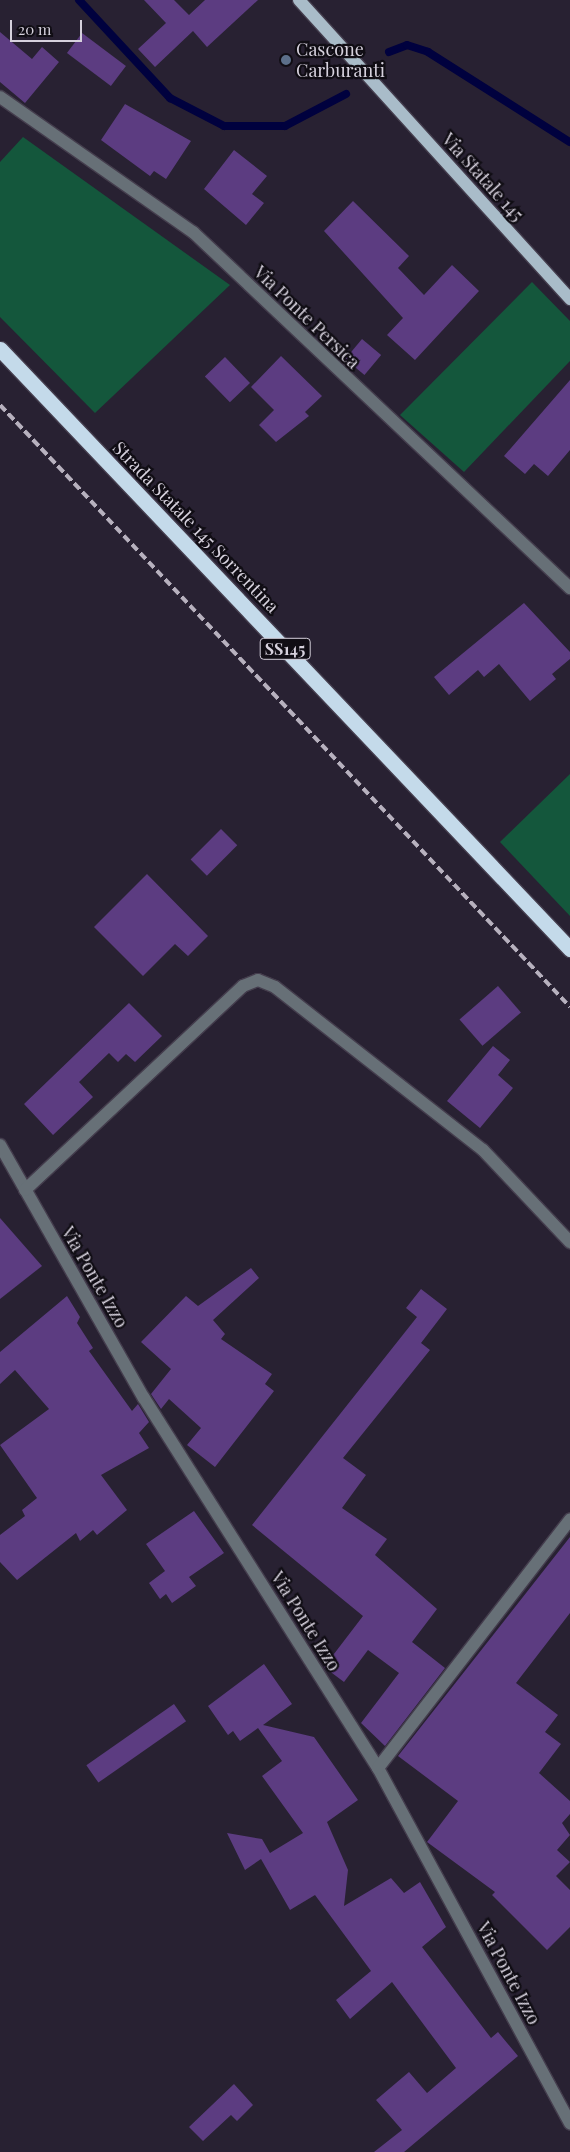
<!DOCTYPE html>
<html>
<head>
<meta charset="utf-8">
<style>
	body { margin:0 }
	#map { position:relative; width:570px; height:2152px; overflow:hidden; background:#282132; font-family:"Playfair Display",serif }
	div>[style] { position:absolute }
	.green>* { inset:0; background:#14573c }
	.stream>* { height:8px; margin:-4px; padding:0 4px; transform-origin:4px; border-radius:4px; background:#00013e }
	.building>* { inset:0; background:#5c3c81; transform-origin:0 0 }
	.roads { filter:drop-shadow(1px 0 #443d4d) drop-shadow(-1px 0 #443d4d) drop-shadow(0 1px #443d4d) drop-shadow(0 -1px #443d4d) }
	.minor>* { height:12px; margin:-6px; padding:0 6px; transform-origin:6px; border-radius:6px; background:#677077 }
	.major>* { height:12px; margin:-6px; padding:0 6px; transform-origin:6px; border-radius:6px; background:#a9bcc9 }
	.highway>* { height:15px; margin:-7.5px; padding:0 7.5px; transform-origin:7.5px; border-radius:7.5px; background:#c4daea }
	.rail>* { height:4px; margin-top:-2px; transform-origin:0; background:repeating-linear-gradient(90deg,#b7b1be 0 8px,transparent 0 12px) }
	.dots>* { width:14px; height:14px; translate:-50% -50%; box-sizing:border-box; border:2px solid #100d14; border-radius:50% }
	span { translate:-50% -50%; white-space:nowrap; text-align:center; line-height:1.15; -webkit-text-stroke:4.5px #100d14; paint-order:stroke }
	.shield-label span { padding:1px 4px; background:#100d14; border:1px solid; border-radius:4px; -webkit-text-stroke-width:0 }
	.shield-label { font-size:16px; color:#d6d1dd; font-weight:700 }
	.poi-label { font-size:18px; color:#d6d1dd }
	.left { translate:0 -50%; text-align:left }
	.street-label { font-size:18px; color:#d6d1dd }
	.scale { position:absolute; left:10px; top:20px; width:72px; height:22px; box-sizing:border-box; border:2px solid #d6d1dd; border-top:0; padding-left:6px; font-size:15px; line-height:18px; white-space:nowrap; color:#d6d1dd; -webkit-text-stroke:4px #100d14; paint-order:stroke }
</style>
</head>
<body>
<div id="map">
	<div class="green">
		<i style="clip-path:polygon(23px 137px,230px 285px,95px 413px,0 317px,0 162px)"></i>
		<i style="clip-path:polygon(532px 282px,570px 321px,570px 361px,464px 472px,400px 415px)"></i>
		<i style="clip-path:polygon(570px 774px,570px 916px,500px 842px)"></i>
	</div>
	<div class="stream">
		<i style="left:79px;top:0;width:134px;rotate:47.1deg"></i>
		<i style="left:170px;top:98px;width:61px;rotate:27.4deg"></i>
		<i style="left:224px;top:126px;width:61px"></i>
		<i style="left:285px;top:126px;width:69px;rotate:-27.7deg"></i>
		<i style="left:389px;top:52px;width:19px;rotate:-21deg"></i>
		<i style="left:407px;top:45px;width:22px;rotate:18deg"></i>
		<i style="left:428px;top:52px;width:168px;rotate:32.4deg"></i>
	</div>
	<div class="building">
		<i style="clip-path:polygon(144px 0,174px 0,189px 15px,205px 0,258px 0,207px 47px,193px 31px,155px 67px,138px 49px,166px 23px)"></i>
		<i style="clip-path:polygon(0 32px,32px 59px,42px 47px,59px 62px,25px 103px,0 82px)"></i>
		<i style="left:82px;top:33px;width:55px;height:25px;rotate:37deg"></i>
		<i style="clip-path:polygon(125px 104px,191px 141px,166px 179px,154px 171px,150px 176px,101px 140px)"></i>
		<i style="clip-path:polygon(234px 150px,267px 176px,252px 194px,264px 203px,246px 225px,204px 189px)"></i>
		<i style="clip-path:polygon(353px 201px,409px 256px,398px 268px,424px 295px,452px 265px,479px 291px,415px 360px,387px 335px,403px 318px,324px 231px)"></i>
		<i style="left:362px;top:339px;width:25px;height:26px;rotate:40deg"></i>
		<i style="clip-path:polygon(281px 356px,322px 396px,305px 412px,309px 416px,276px 442px,259px 425px,274px 410px,251px 387px)"></i>
		<i style="left:225px;top:357px;width:36px;height:28px;rotate:46deg"></i>
		<i style="clip-path:polygon(570px 380px,570px 450px,548px 476px,534px 464px,525px 474px,504px 456px)"></i>
		<i style="clip-path:polygon(524px 603px,570px 652px,570px 659px,552px 674px,556px 679px,530px 701px,499px 664px,484px 677px,478px 670px,449px 695px,434px 677px)"></i>
		<i style="left:221px;top:829px;width:23px;height:43px;rotate:45deg"></i>
		<i style="clip-path:polygon(147px 874px,208px 936px,188px 956px,175px 944px,143px 976px,94px 927px)"></i>
		<i style="left:498px;top:986px;width:35px;height:51px;rotate:49deg"></i>
		<i style="clip-path:polygon(129px 1003px,162px 1036px,135px 1062px,126px 1054px,118px 1062px,109px 1053px,79px 1082px,93px 1097px,53px 1135px,24px 1104px)"></i>
		<i style="clip-path:polygon(493px 1046px,510px 1060px,498px 1075px,513px 1088px,480px 1128px,447px 1101px)"></i>
		<i style="clip-path:polygon(0 1218px,42px 1266px,0 1299px)"></i>
		<i style="clip-path:polygon(251px 1268px,259px 1278px,213px 1320px,225px 1334px,221px 1339px,272px 1374px,265px 1384px,274px 1391px,215px 1467px,187px 1445px,201px 1428px,169px 1399px,161px 1409px,151px 1394px,171px 1369px,141px 1342px,186px 1296px,198px 1306px)"></i>
		<i style="clip-path:polygon(421px 1289px,447px 1309px,421px 1343px,430px 1350px,343px 1458px,366px 1475px,342px 1508px,387px 1539px,375px 1555px,437px 1609px,412px 1642px,445px 1668px,385px 1746px,361px 1723px,399px 1673px,368px 1650px,344px 1682px,324px 1667px,363px 1616px,252px 1525px,417px 1317px,406px 1308px)"></i>
		<i style="clip-path:polygon(67px 1296px,80px 1317px,77px 1323px,93px 1348px,89px 1351px,132px 1411px,138px 1404px,149px 1422px,139px 1433px,149px 1448px,101px 1475px,127px 1510px,97px 1535px,93px 1530px,80px 1541px,76px 1533px,17px 1580px,0 1562px,0 1535px,25px 1516px,22px 1510px,37px 1498px,0 1445px,49px 1409px,15px 1370px,0 1384px,0 1352px)"></i>
		<i style="clip-path:polygon(194px 1511px,224px 1553px,189px 1577px,196px 1586px,172px 1603px,166px 1594px,160px 1599px,149px 1583px,165px 1571px,146px 1544px)"></i>
		<i style="clip-path:polygon(570px 1537px,570px 1613px,516px 1683px,558px 1715px,545px 1732px,561px 1744px,539px 1773px,570px 1801px,570px 1814px,562px 1823px,570px 1835px,557px 1850px,570px 1862px,556px 1876px,570px 1890px,570px 1927px,547px 1950px,492px 1895px,495px 1892px,427px 1842px,458px 1801px,398px 1756px)"></i>
		<i style="clip-path:polygon(264px 1664px,292px 1704px,263px 1725px,314px 1737px,358px 1800px,327px 1822px,348px 1870px,344px 1906px,391px 1878px,404px 1893px,420px 1882px,446px 1927px,422px 1947px,491px 2038px,498px 2032px,518px 2056px,404px 2152px,374px 2152px,402px 2130px,376px 2100px,409px 2072px,427px 2093px,456px 2068px,392px 1982px,350px 2019px,336px 2000px,371px 1971px,315px 1895px,290px 1910px,261px 1859px,245px 1870px,227px 1833px,262px 1839px,270px 1853px,303px 1833px,262px 1776px,282px 1761px,258px 1728px,240px 1741px,233px 1731px,228px 1735px,208px 1706px)"></i>
		<i style="left:174px;top:1704px;width:21px;height:107px;rotate:55deg"></i>
		<i style="clip-path:polygon(234px 2084px,253px 2105px,237px 2121px,231px 2115px,203px 2141px,189px 2127px)"></i>
	</div>
	<div class="roads">
		<div class="minor">
			<i style="left:0;top:97px;width:236px;rotate:35deg"></i>
			<i style="left:193px;top:232px;width:519px;rotate:43.36deg"></i>
			<i style="left:0;top:1145px;width:291px;rotate:60.4deg"></i>
			<i style="left:144px;top:1398px;width:438px;rotate:57.7deg"></i>
			<i style="left:378px;top:1768px;width:404px;rotate:61.6deg"></i>
			<i style="left:25px;top:1190px;width:299px;rotate:-43.1deg"></i>
			<i style="left:243px;top:986px;width:16px;rotate:-22deg"></i>
			<i style="left:258px;top:980px;width:18px;rotate:22deg"></i>
			<i style="left:275px;top:987px;width:264px;rotate:38.1deg"></i>
			<i style="left:483px;top:1150px;width:127px;rotate:46.6deg"></i>
			<i style="left:378px;top:1768px;width:314px;rotate:-52.3deg"></i>
		</div>
		<div class="major">
			<i style="left:299px;top:0;width:404px;rotate:47.8deg"></i>
		</div>
		<div class="highway">
			<i style="left:0;top:349px;width:828px;rotate:46.47deg"></i>
		</div>
	</div>
	<div class="rail">
		<i style="left:0;top:405px;width:829px;rotate:46.56deg"></i>
	</div>
	<div class="dots">
		<i style="left:286px;top:60px;background:#5c6f8a"></i>
	</div>
	<div class="shield-label">
		<span style="left:285px;top:649px">SS145</span>
	</div>
	<div class="poi-label">
		<span class="left" style="left:296px;top:60px">Cascone<br>Carburanti</span>
	</div>
	<div class="street-label">
		<span style="left:483px;top:177px;rotate:48deg">Via Statale 145</span>
		<span style="left:307px;top:317px;rotate:44deg">Via Ponte Persica</span>
		<span style="left:196px;top:527px;rotate:46deg">Strada Statale 145 Sorrentina</span>
		<span style="left:95px;top:1277px;rotate:60deg">Via Ponte Izzo</span>
		<span style="left:306px;top:1621px;rotate:58deg">Via Ponte Izzo</span>
		<span style="left:509px;top:1973px;rotate:62deg">Via Ponte Izzo</span>
	</div>
	<div class="scale">20 m</div>
</div>
</body>
</html>
